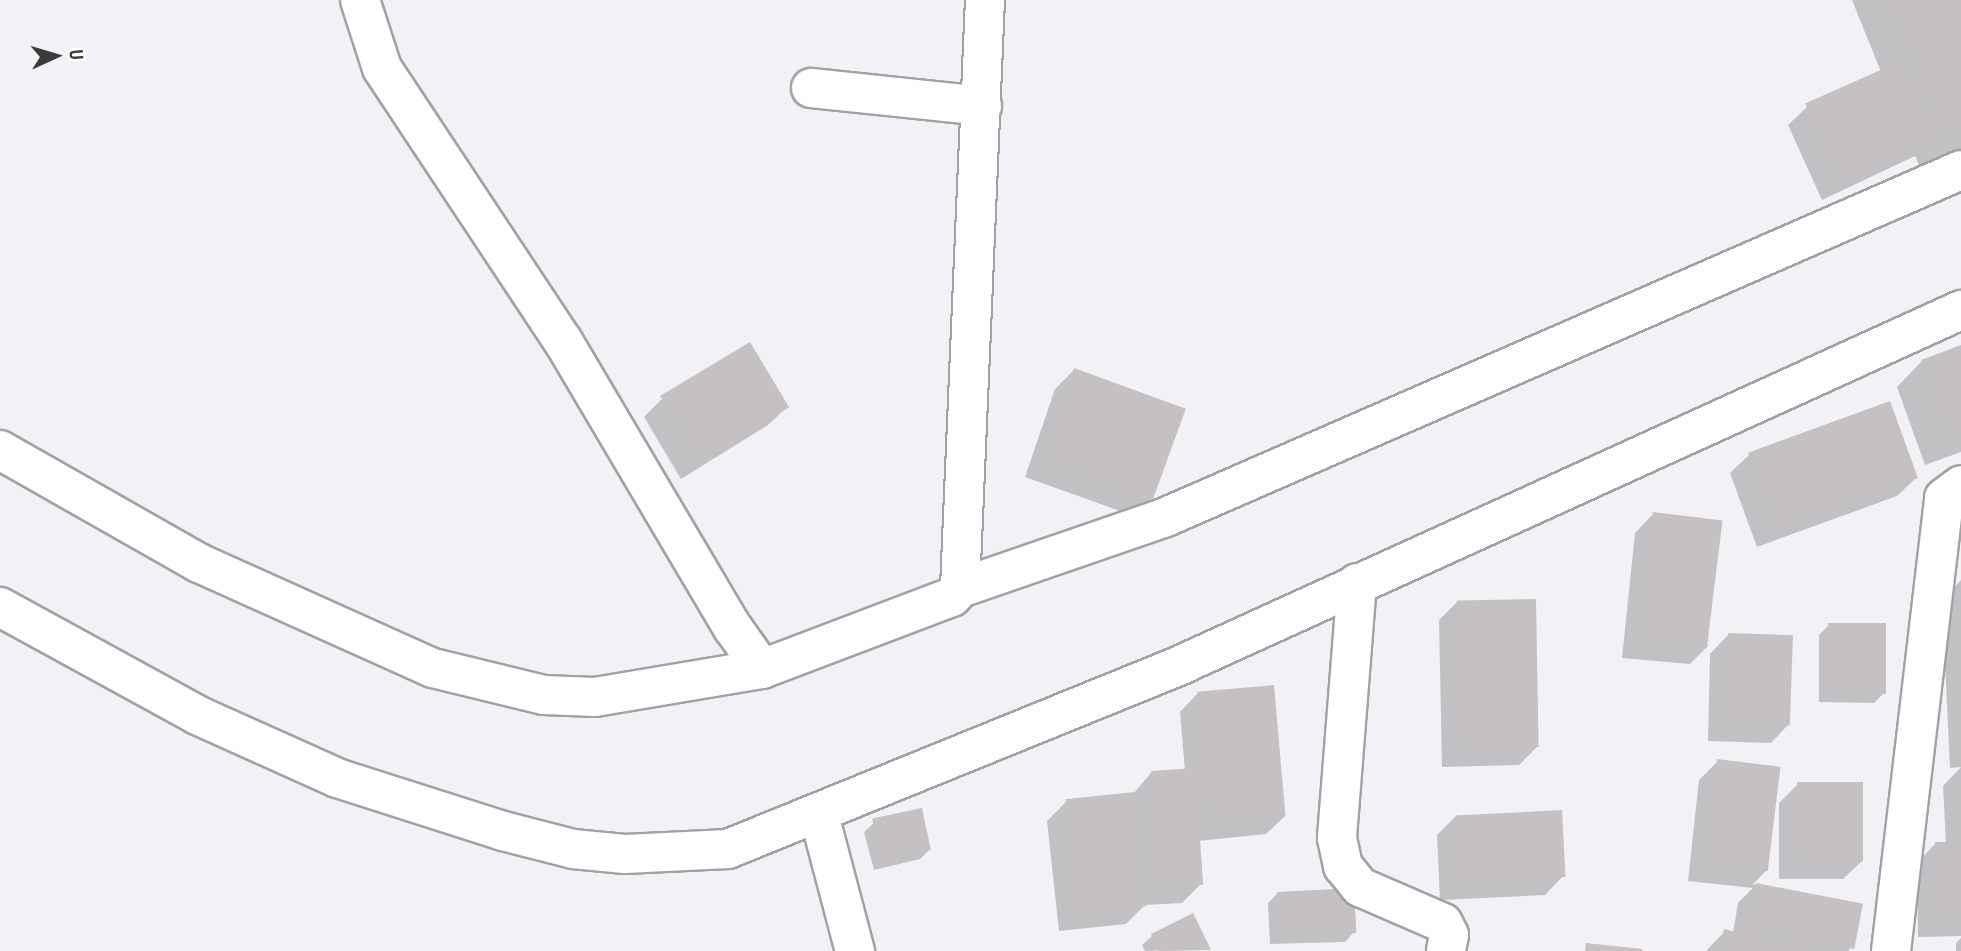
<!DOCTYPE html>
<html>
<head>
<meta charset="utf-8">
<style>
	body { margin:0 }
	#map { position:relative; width:1961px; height:951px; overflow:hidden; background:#f2f2f6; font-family:"PT Sans Narrow",sans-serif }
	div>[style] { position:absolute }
	.shadow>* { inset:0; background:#0003 }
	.building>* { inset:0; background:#c5c0c1; transform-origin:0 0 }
	.roads { filter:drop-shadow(2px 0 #a1a2a5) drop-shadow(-2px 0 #a1a2a5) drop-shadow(0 2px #a1a2a5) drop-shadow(0 -2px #a1a2a5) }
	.minor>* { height:38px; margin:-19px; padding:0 19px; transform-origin:19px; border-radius:19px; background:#fff }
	span { translate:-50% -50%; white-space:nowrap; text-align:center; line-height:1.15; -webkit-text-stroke:5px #fff; paint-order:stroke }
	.north { position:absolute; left:21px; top:21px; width:70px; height:70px; -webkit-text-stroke:5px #fff; paint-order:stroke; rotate:86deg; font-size:19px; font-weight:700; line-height:28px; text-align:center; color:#3a3a3b }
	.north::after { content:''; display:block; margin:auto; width:24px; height:32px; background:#3a3a3b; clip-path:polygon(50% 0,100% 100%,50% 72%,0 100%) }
</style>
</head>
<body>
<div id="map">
	<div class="shadow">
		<i style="clip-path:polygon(1852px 0,1961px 0,1961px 150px,1920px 167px,1915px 156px,1822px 200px,1788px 125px,1807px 107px,1881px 72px)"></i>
		<i style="clip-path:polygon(1961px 347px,1961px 452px,1925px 465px,1897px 387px,1922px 361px)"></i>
		<i style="clip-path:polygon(1074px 370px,1153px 497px,1134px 516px,1025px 477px,1055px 389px)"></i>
		<i style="clip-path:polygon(662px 399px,787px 407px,768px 425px,681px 479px,644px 417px)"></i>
		<i style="clip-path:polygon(1749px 455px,1916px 478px,1897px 496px,1757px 547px,1730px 473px)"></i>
		<i style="clip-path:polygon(1653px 514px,1708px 646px,1690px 664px,1622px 658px,1635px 533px)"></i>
		<i style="clip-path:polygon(1961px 580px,1961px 936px,1918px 937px,1917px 863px,1935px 844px,1946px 844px,1943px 786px,1961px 767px,1950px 768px,1942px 600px)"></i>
		<i style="clip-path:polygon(1458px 601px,1538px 746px,1519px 765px,1442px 767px,1439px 620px)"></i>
		<i style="clip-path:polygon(1829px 625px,1884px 693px,1874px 703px,1819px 702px,1819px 635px)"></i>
		<i style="clip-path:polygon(1728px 635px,1789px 724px,1771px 743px,1708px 741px,1710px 654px)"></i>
		<i style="clip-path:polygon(1198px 693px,1285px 816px,1266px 834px,1198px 841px,1201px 884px,1182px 903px,1145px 905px,1126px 924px,1059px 931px,1047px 821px,1066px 802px,1133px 794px,1151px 773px,1185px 771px,1180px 712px)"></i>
		<i style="clip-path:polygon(1718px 761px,1768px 869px,1753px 884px,1861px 905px,1849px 951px,1706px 951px,1725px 931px,1733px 933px,1738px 903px,1753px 888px,1688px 881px,1699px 780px)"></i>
		<i style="clip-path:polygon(1798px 784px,1862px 861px,1843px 879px,1779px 879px,1779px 803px)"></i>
		<i style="clip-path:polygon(1456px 816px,1563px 876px,1545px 895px,1440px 900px,1437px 835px)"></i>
		<i style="clip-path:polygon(874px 823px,929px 850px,920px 859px,874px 870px,864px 832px)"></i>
		<i style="clip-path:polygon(1278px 893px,1354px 932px,1345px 942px,1270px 944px,1268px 903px)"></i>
		<i style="clip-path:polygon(1152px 936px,1209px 949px,1145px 951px,1142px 945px)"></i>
		<i style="clip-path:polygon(1961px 938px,1961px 951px,1956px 951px,1956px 943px)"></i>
	</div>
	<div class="building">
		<i style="clip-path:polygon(1888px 0,1961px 0,1961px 136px,1946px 143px)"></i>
		<i style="left:1903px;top:60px;width:85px;height:107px;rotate:66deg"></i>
		<i style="left:750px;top:342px;width:76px;height:105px;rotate:59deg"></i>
		<i style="clip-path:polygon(1961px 345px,1961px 437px,1951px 441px,1921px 360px)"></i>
		<i style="left:1074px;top:368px;width:119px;height:96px;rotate:20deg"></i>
		<i style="left:1890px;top:401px;width:82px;height:151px;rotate:70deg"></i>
		<i style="left:1653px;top:512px;width:70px;height:128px;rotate:7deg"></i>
		<i style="left:1536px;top:599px;width:148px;height:79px;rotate:89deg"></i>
		<i style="left:1828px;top:623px;width:58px;height:71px"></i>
		<i style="left:1728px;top:633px;width:65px;height:90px;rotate:2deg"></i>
		<i style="left:1274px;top:685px;width:132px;height:77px;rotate:85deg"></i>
		<i style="left:1717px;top:759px;width:64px;height:105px;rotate:7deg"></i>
		<i style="left:1195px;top:768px;width:117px;height:44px;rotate:86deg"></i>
		<i style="left:1797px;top:782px;width:66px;height:79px"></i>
		<i style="left:1134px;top:792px;width:115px;height:69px;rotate:84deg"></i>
		<i style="left:922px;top:808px;width:43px;height:51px;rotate:78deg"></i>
		<i style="left:1562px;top:810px;width:67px;height:107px;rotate:87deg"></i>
		<i style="left:1961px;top:842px;width:77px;height:26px;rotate:90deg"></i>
		<i style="left:1756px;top:883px;width:109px;height:46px;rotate:11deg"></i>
		<i style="left:1354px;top:888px;width:45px;height:77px;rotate:87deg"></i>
		<i style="clip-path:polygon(1193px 913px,1211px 950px,1159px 951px,1151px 934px)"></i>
		<i style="clip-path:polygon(1724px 929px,1807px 950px,1807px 951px,1719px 951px)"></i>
		<i style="clip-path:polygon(1586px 943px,1642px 949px,1642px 951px,1585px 951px)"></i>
	</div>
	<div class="roads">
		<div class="minor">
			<i style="left:360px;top:0;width:71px;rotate:72.1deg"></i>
			<i style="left:382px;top:68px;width:328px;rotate:56.5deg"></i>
			<i style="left:563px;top:341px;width:334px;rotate:59.4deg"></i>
			<i style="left:733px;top:628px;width:50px;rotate:54.7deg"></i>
			<i style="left:811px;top:88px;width:172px;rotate:6deg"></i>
			<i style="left:0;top:450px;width:229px;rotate:29.6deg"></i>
			<i style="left:199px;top:563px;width:256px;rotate:24.2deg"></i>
			<i style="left:433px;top:668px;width:114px;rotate:13.7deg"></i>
			<i style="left:544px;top:695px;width:51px;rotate:2.2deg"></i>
			<i style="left:595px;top:697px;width:169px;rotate:-9.5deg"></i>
			<i style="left:762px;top:669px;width:203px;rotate:-20.8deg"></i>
			<i style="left:952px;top:597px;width:12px;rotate:-48deg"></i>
			<i style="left:960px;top:588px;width:218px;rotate:-19deg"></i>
			<i style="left:1166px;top:517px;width:867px;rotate:-23.58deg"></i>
			<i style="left:1357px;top:583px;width:256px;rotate:94.5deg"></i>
			<i style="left:1337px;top:838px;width:29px;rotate:78deg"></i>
			<i style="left:1343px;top:866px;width:27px;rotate:51deg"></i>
			<i style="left:1360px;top:887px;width:90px;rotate:23.4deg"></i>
			<i style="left:1443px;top:923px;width:13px;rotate:63deg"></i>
			<i style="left:1449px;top:935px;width:16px;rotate:101deg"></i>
			<i style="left:960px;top:588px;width:589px;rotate:-87.57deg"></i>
			<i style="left:0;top:607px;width:225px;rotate:28.7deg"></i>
			<i style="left:197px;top:715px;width:154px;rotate:24.2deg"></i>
			<i style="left:337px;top:778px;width:174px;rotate:17.7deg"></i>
			<i style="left:503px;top:831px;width:72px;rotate:14.4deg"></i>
			<i style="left:573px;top:849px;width:52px;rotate:5.5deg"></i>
			<i style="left:625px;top:854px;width:103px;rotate:-2.8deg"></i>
			<i style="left:728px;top:849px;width:493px;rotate:-22.1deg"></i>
			<i style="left:1185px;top:663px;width:853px;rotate:-24.46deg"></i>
			<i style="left:819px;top:815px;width:141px;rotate:75.2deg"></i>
			<i style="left:1891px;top:951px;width:456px;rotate:-83.3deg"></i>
			<i style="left:1944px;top:498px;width:21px;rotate:-37deg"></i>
		</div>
	</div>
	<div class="north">U</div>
</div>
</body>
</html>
